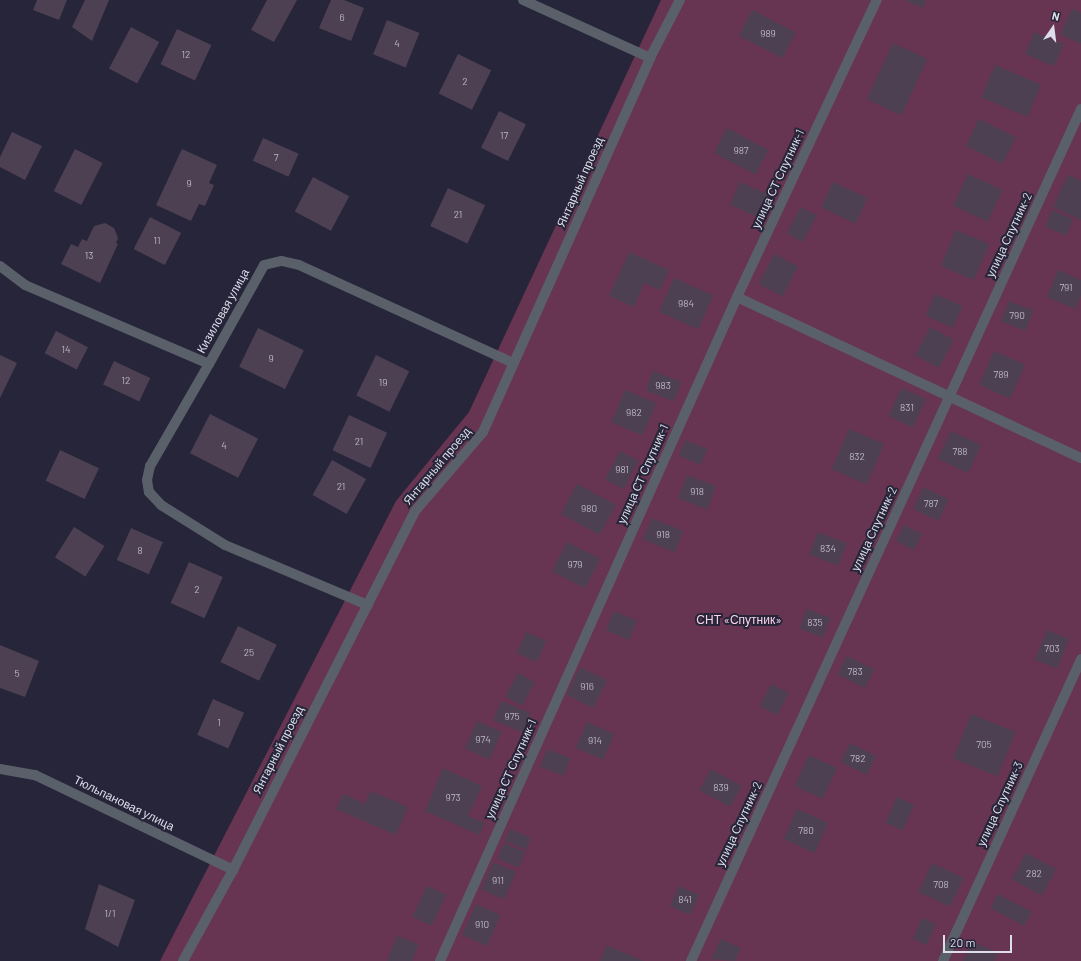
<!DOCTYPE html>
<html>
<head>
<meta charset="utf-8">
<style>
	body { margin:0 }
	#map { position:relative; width:1081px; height:961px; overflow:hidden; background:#262539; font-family:Barlow,sans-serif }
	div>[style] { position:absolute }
	.green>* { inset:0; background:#673551 }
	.building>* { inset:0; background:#4e4053; transform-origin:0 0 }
	.minor>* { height:10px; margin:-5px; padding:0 5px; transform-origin:5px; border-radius:5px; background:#5a606a }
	span { translate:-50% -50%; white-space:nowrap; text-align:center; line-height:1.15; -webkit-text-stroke:4px #262539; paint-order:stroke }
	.number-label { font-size:10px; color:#b9b6c5 }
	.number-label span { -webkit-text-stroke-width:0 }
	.street-label { font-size:12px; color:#ddddeb }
	.park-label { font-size:12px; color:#fad3e6 }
	.north { position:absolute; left:1033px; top:8px; width:40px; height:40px; -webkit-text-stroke:3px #262539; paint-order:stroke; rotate:14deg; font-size:11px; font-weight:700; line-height:16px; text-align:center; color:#ddddeb }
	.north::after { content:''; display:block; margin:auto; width:14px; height:18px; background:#ddddeb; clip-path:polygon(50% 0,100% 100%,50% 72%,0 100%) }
	.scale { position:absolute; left:943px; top:935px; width:69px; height:18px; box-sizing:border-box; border:2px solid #ddddeb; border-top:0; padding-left:5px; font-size:12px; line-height:14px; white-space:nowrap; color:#ddddeb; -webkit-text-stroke:3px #262539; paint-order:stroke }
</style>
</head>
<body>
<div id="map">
	<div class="green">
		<i style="clip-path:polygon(661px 0,1081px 0,1081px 961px,160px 961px,396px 501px,469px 412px)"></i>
	</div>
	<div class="building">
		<i style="clip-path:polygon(37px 0,67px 0,59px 20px,33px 10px)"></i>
		<i style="clip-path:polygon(85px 0,109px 0,92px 41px,72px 27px)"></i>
		<i style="clip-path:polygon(267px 0,297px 0,274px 42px,251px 30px)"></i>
		<i style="clip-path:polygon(331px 0,344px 0,364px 8px,351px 41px,319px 28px)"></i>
		<i style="clip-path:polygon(904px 0,926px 0,923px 8px)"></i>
		<i style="clip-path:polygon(1072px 9px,1081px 13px,1081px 44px,1060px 34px)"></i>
		<i style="left:752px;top:10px;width:49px;height:29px;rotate:27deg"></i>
		<i style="left:387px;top:20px;width:35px;height:37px;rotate:22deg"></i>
		<i style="left:131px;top:27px;width:32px;height:47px;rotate:28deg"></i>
		<i style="left:177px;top:29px;width:38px;height:39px;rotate:25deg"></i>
		<i style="left:1034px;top:32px;width:32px;height:24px;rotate:22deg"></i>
		<i style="left:893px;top:43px;width:38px;height:62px;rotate:25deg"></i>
		<i style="left:458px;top:54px;width:37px;height:44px;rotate:26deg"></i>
		<i style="left:995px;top:65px;width:50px;height:35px;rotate:23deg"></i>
		<i style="left:499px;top:111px;width:30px;height:41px;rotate:26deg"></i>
		<i style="left:979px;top:119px;width:41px;height:30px;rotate:26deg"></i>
		<i style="left:727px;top:128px;width:47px;height:28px;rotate:28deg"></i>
		<i style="clip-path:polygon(12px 132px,42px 146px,25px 180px,0 167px,0 157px)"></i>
		<i style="left:263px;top:138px;width:39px;height:25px;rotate:24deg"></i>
		<i style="left:75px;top:149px;width:31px;height:47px;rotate:27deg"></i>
		<i style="clip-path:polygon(182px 149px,217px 165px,209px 183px,214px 185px,205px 206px,199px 204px,191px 221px,156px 205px)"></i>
		<i style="left:968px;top:174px;width:38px;height:35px;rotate:25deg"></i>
		<i style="clip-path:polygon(1068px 175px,1081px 181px,1081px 220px,1053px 207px)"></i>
		<i style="left:313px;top:177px;width:41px;height:39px;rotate:28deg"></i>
		<i style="left:740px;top:182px;width:32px;height:25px;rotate:24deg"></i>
		<i style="left:833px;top:182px;width:38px;height:28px;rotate:25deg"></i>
		<i style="left:448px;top:188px;width:41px;height:42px;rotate:25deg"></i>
		<i style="left:801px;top:207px;width:18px;height:30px;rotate:29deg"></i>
		<i style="left:1052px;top:210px;width:23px;height:18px;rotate:23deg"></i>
		<i style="left:150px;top:217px;width:35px;height:36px;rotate:27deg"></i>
		<i style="clip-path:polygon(105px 223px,114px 228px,118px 238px,116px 243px,118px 244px,100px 283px,61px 264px,71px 244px,78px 247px,82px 239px,87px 241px,94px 226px)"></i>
		<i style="left:956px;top:230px;width:36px;height:39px;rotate:23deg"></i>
		<i style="clip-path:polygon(629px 252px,669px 270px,660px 290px,644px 283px,634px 307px,609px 296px)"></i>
		<i style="left:774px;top:254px;width:27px;height:34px;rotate:27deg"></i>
		<i style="clip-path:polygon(1058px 270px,1081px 280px,1081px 295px,1075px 309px,1047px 297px)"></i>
		<i style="left:674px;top:278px;width:43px;height:37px;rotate:24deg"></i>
		<i style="left:935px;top:294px;width:30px;height:24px;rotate:23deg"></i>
		<i style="left:1009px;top:301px;width:26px;height:22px;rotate:21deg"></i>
		<i style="left:930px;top:327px;width:27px;height:32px;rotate:28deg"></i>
		<i style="left:258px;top:328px;width:51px;height:43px;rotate:26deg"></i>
		<i style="left:56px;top:331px;width:36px;height:25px;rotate:27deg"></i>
		<i style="left:994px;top:351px;width:34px;height:37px;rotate:24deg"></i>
		<i style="clip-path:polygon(0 355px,17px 363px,0 398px)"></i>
		<i style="left:376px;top:355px;width:37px;height:45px;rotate:26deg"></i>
		<i style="left:114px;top:361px;width:40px;height:26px;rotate:25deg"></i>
		<i style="left:653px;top:371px;width:30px;height:21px;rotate:21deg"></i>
		<i style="left:901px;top:388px;width:27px;height:31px;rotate:24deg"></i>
		<i style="left:625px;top:390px;width:34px;height:35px;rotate:23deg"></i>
		<i style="left:210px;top:414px;width:54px;height:44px;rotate:27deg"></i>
		<i style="left:349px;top:415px;width:42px;height:39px;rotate:25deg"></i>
		<i style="left:849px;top:429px;width:38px;height:44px;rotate:23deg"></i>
		<i style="left:951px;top:431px;width:33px;height:31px;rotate:25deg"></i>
		<i style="left:685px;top:440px;width:24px;height:17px;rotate:22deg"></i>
		<i style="left:60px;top:450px;width:43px;height:34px;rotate:25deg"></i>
		<i style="left:620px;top:451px;width:21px;height:32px;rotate:28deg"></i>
		<i style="left:332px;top:460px;width:39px;height:40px;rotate:29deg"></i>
		<i style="left:687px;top:475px;width:31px;height:25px;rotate:21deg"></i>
		<i style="left:577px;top:484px;width:44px;height:34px;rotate:28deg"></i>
		<i style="left:924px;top:487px;width:28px;height:24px;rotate:27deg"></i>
		<i style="left:652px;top:518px;width:34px;height:23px;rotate:23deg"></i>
		<i style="left:904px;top:525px;width:20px;height:18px;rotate:27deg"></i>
		<i style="left:74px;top:527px;width:36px;height:36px;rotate:32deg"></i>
		<i style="left:131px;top:528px;width:35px;height:35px;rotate:24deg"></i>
		<i style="left:818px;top:532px;width:31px;height:24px;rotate:22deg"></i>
		<i style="left:567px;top:542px;width:37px;height:33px;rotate:27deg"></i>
		<i style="left:189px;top:562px;width:37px;height:45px;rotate:24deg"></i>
		<i style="left:807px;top:609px;width:25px;height:21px;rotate:21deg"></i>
		<i style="left:614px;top:611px;width:25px;height:21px;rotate:23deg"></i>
		<i style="left:238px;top:626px;width:43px;height:40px;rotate:26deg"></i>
		<i style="left:1047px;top:630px;width:24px;height:32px;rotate:22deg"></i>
		<i style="left:526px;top:632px;width:22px;height:23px;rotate:24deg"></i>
		<i style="clip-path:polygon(0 645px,39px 661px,25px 697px,0 688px)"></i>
		<i style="left:847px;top:656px;width:30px;height:21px;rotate:26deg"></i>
		<i style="left:580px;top:667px;width:30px;height:31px;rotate:26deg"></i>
		<i style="left:518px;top:673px;width:19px;height:27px;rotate:28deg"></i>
		<i style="left:771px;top:684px;width:20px;height:25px;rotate:27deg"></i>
		<i style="left:213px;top:699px;width:34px;height:39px;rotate:24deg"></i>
		<i style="left:501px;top:701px;width:32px;height:21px;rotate:22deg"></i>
		<i style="left:971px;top:714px;width:48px;height:48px;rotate:22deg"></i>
		<i style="left:477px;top:721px;width:27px;height:30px;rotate:24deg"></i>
		<i style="left:587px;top:722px;width:30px;height:28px;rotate:24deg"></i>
		<i style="left:850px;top:743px;width:29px;height:21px;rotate:27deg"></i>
		<i style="left:547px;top:749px;width:25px;height:19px;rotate:21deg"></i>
		<i style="left:809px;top:755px;width:31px;height:34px;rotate:25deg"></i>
		<i style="clip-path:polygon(443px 768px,482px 786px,468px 816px,485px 823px,479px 835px,425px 811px)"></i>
		<i style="left:711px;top:769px;width:35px;height:24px;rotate:29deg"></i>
		<i style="clip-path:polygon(371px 791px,408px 807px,396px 835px,336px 809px,343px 794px,365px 804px)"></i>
		<i style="left:897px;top:797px;width:19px;height:28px;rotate:25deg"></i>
		<i style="left:797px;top:809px;width:34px;height:33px;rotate:24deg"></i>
		<i style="left:510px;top:829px;width:23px;height:13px;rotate:23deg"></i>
		<i style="left:504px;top:843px;width:23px;height:17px;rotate:23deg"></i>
		<i style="left:1026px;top:853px;width:34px;height:30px;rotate:28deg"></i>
		<i style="left:493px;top:862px;width:25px;height:30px;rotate:23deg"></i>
		<i style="left:932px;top:863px;width:35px;height:32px;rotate:25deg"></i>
		<i style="clip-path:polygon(99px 884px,135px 900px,118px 947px,85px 929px)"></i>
		<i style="left:427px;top:886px;width:21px;height:34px;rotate:25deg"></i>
		<i style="left:679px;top:886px;width:22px;height:22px;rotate:24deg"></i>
		<i style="left:998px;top:894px;width:38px;height:16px;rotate:28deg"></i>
		<i style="left:476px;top:904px;width:27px;height:34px;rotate:24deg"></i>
		<i style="left:922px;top:918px;width:15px;height:23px;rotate:23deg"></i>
		<i style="clip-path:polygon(397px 936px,419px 944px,412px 961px,387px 961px)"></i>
		<i style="clip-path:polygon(721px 939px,741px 948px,735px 961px,711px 959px)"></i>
		<i style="clip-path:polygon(972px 941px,998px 953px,994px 961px,963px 961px)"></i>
		<i style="clip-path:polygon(607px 945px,643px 961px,600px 961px)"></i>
	</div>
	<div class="minor">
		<i style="left:523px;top:0;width:140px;rotate:24.5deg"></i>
		<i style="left:0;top:266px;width:31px;rotate:37deg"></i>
		<i style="left:25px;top:285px;width:200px;rotate:23.2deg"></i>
		<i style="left:209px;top:364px;width:113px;rotate:-60.9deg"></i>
		<i style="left:264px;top:265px;width:18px;rotate:-13deg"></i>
		<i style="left:282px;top:261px;width:17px;rotate:13deg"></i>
		<i style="left:299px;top:265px;width:235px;rotate:24.6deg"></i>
		<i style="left:737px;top:297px;width:380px;rotate:25.1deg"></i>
		<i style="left:209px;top:364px;width:118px;rotate:120deg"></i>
		<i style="left:150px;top:466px;width:14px;rotate:102deg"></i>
		<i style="left:147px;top:480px;width:12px;rotate:81deg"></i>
		<i style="left:149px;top:492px;width:18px;rotate:47deg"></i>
		<i style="left:161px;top:505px;width:75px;rotate:32deg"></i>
		<i style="left:225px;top:545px;width:155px;rotate:22.8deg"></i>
		<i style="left:0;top:769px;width:36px;rotate:10deg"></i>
		<i style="left:35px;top:775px;width:220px;rotate:25.6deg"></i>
		<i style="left:183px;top:961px;width:104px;rotate:-61.2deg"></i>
		<i style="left:233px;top:870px;width:402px;rotate:-63.1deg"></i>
		<i style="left:415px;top:511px;width:104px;rotate:-49.3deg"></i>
		<i style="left:483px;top:432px;width:410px;rotate:-65.9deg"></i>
		<i style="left:650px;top:58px;width:65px;rotate:-62.7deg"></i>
		<i style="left:440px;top:961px;width:727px;rotate:-65.9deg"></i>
		<i style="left:737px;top:297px;width:328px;rotate:-64.8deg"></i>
		<i style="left:691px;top:961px;width:937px;rotate:-65.4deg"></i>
		<i style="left:943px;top:961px;width:332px;rotate:-65.4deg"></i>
	</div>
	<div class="number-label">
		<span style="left:342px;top:18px">6</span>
		<span style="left:768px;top:34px">989</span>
		<span style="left:397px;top:44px">4</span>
		<span style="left:186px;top:55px">12</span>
		<span style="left:465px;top:82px">2</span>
		<span style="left:504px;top:136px">17</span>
		<span style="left:741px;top:151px">987</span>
		<span style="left:276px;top:158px">7</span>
		<span style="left:189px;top:184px">9</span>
		<span style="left:458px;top:215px">21</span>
		<span style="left:157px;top:241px">11</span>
		<span style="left:89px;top:256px">13</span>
		<span style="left:1066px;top:288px">791</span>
		<span style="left:686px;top:304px">984</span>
		<span style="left:1017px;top:316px">790</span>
		<span style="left:66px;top:350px">14</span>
		<span style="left:271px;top:359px">9</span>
		<span style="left:1001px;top:375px">789</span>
		<span style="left:126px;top:381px">12</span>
		<span style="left:383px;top:383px">19</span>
		<span style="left:663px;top:386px">983</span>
		<span style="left:907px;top:408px">831</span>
		<span style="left:634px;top:413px">982</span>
		<span style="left:359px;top:442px">21</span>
		<span style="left:224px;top:446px">4</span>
		<span style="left:960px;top:452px">788</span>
		<span style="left:857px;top:457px">832</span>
		<span style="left:622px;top:470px">981</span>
		<span style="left:341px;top:487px">21</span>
		<span style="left:697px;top:492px">918</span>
		<span style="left:931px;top:504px">787</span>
		<span style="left:589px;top:509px">980</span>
		<span style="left:663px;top:535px">918</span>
		<span style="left:828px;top:549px">834</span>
		<span style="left:140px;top:551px">8</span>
		<span style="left:575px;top:565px">979</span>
		<span style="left:197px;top:590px">2</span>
		<span style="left:815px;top:623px">835</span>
		<span style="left:1052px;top:649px">703</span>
		<span style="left:249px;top:653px">25</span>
		<span style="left:855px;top:672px">783</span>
		<span style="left:17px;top:674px">5</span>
		<span style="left:587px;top:687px">916</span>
		<span style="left:512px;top:717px">975</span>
		<span style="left:219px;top:723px">1</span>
		<span style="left:483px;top:740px">974</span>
		<span style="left:595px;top:741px">914</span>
		<span style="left:984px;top:745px">705</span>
		<span style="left:858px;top:759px">782</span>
		<span style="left:721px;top:788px">839</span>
		<span style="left:453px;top:798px">973</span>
		<span style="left:806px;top:831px">780</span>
		<span style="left:1034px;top:874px">282</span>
		<span style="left:498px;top:881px">911</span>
		<span style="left:941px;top:885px">708</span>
		<span style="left:685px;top:900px">841</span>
		<span style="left:110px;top:914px">1/1</span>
		<span style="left:482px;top:925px">910</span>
	</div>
	<div class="street-label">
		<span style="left:778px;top:179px;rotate:-65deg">улица СТ Спутник-1</span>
		<span style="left:580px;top:182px;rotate:-66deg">Янтарный проезд</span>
		<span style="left:1009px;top:235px;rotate:-65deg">улица Спутник-2</span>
		<span style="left:223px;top:311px;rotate:-61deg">Кизиловая улица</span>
		<span style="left:437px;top:466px;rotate:-50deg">Янтарный проезд</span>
		<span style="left:643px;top:474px;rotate:-66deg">улица СТ Спутник-1</span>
		<span style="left:874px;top:529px;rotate:-65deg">улица Спутник-2</span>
		<span style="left:278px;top:750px;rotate:-63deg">Янтарный проезд</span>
		<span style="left:511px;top:769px;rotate:-66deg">улица СТ Спутник-1</span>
		<span style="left:124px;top:803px;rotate:26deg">Тюльпановая улица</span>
		<span style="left:1000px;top:804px;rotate:-65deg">улица Спутник-3</span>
		<span style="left:739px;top:824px;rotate:-65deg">улица Спутник-2</span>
	</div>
	<div class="park-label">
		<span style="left:739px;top:620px">СНТ «Спутник»</span>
	</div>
	<div class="north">N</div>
	<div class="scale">20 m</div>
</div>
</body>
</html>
